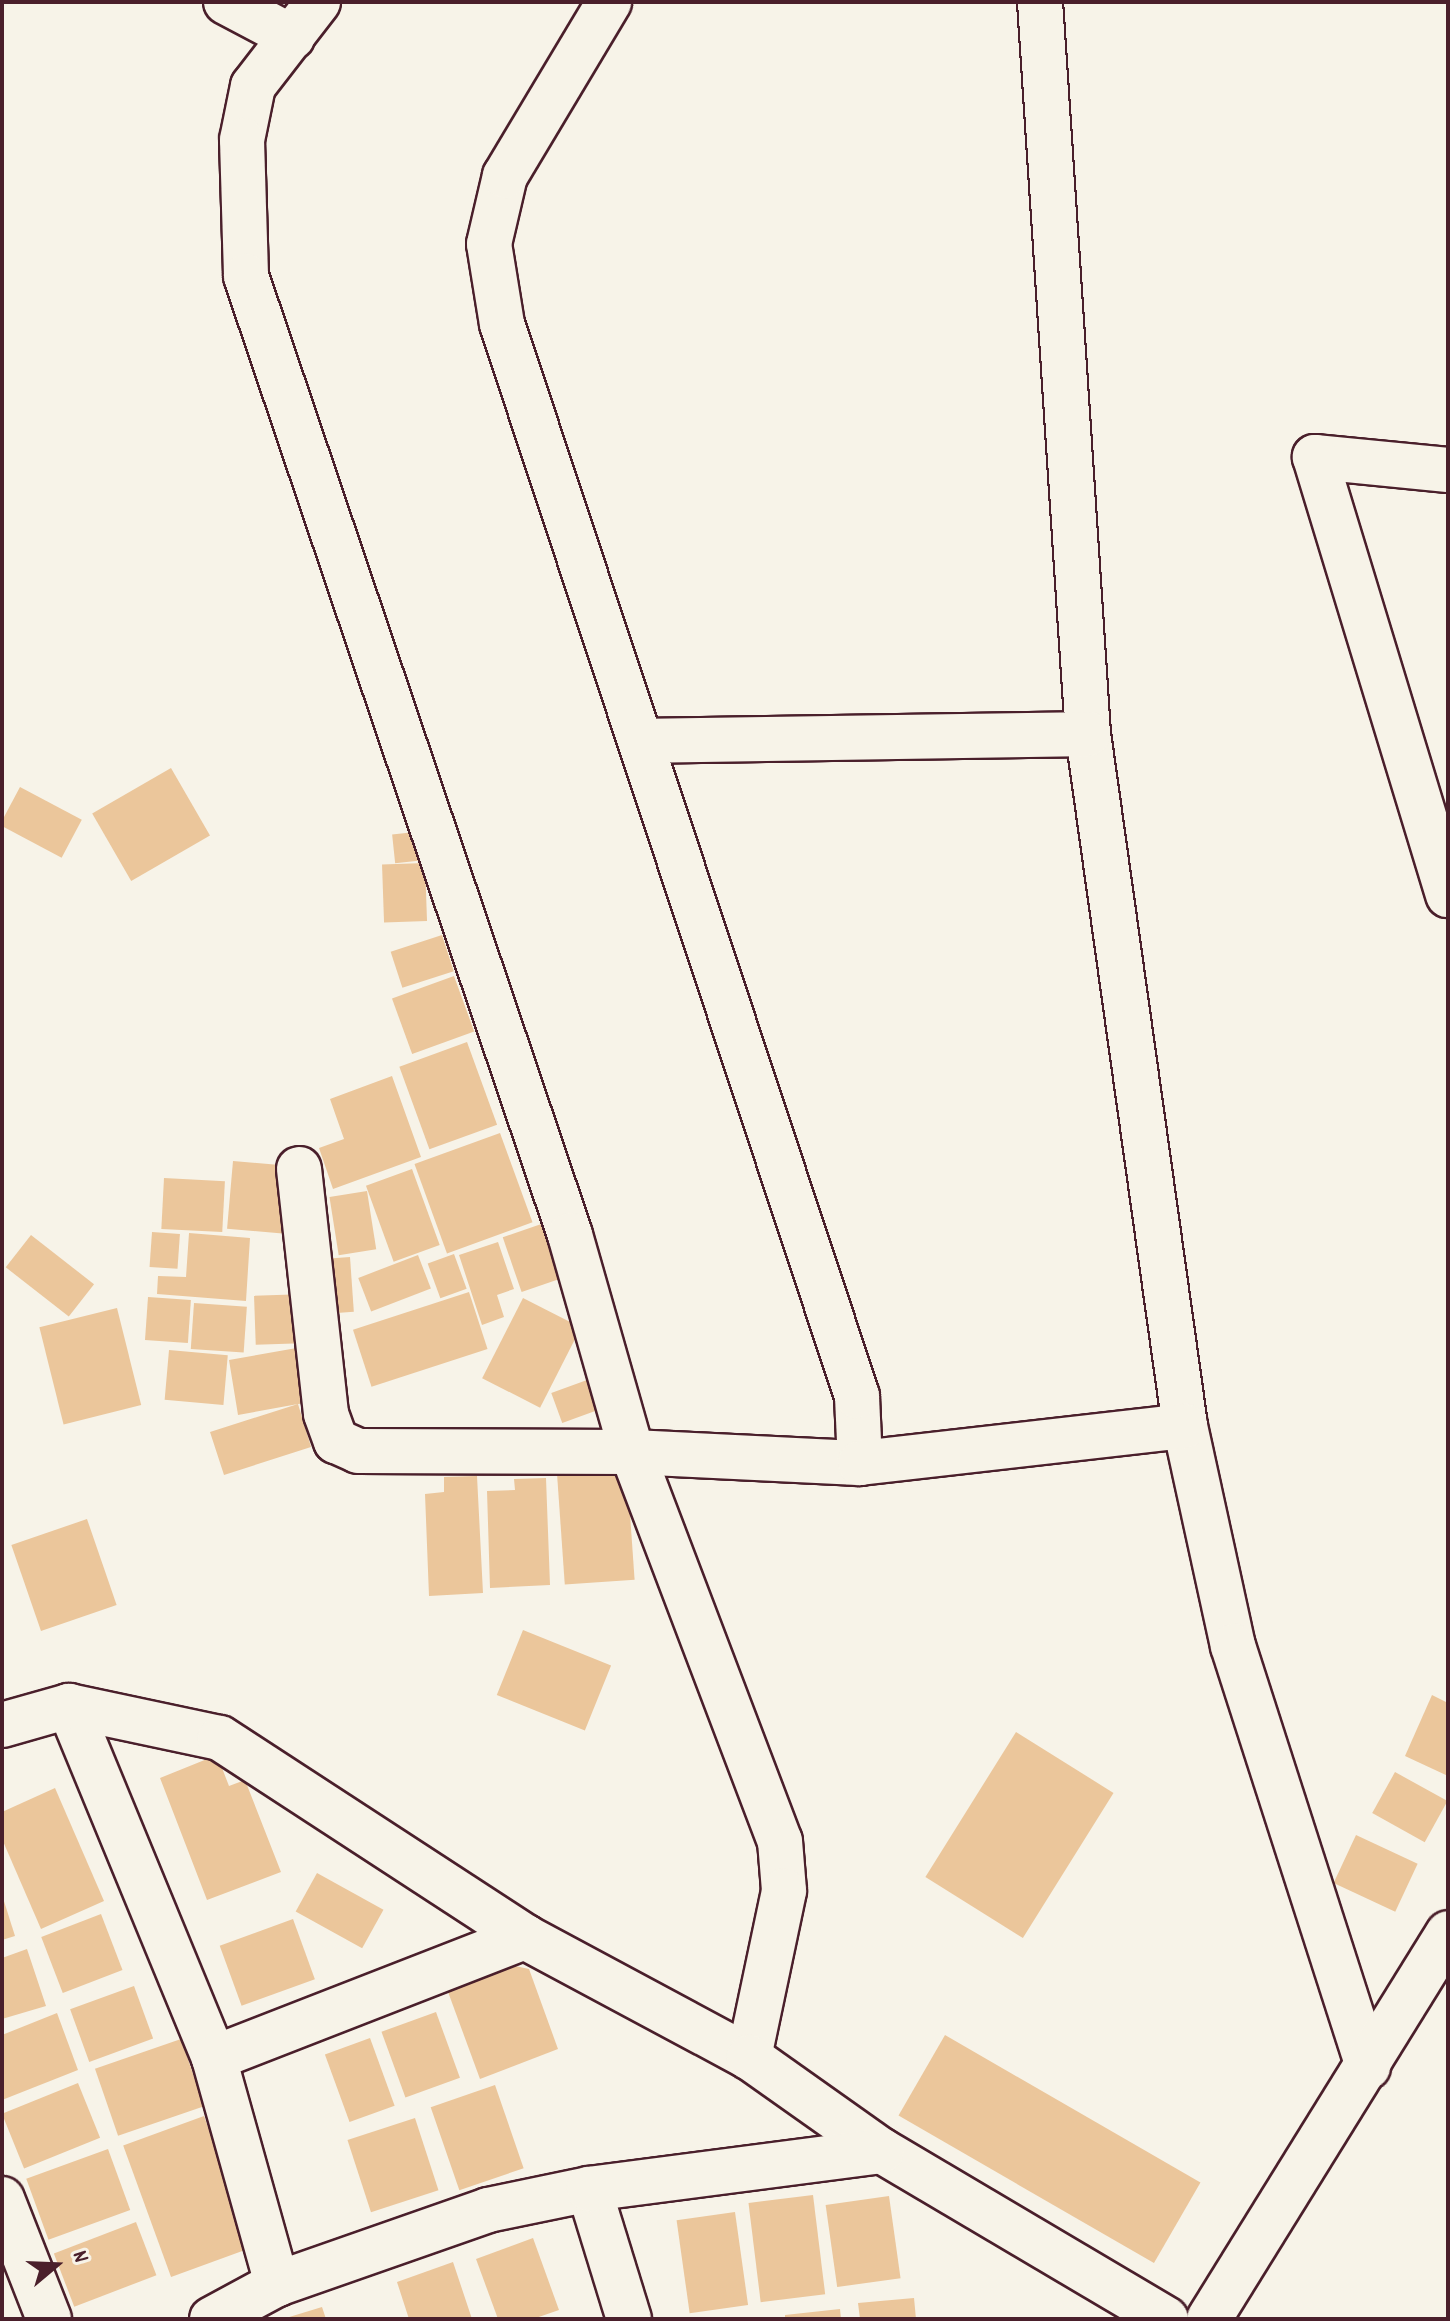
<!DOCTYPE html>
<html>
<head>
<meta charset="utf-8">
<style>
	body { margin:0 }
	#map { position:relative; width:1450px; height:2321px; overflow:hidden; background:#f7f3e8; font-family:Dekko,sans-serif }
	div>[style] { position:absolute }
	.building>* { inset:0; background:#ebc69b; transform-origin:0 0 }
	.roads { filter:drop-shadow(2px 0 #4a1f2b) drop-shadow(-2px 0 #4a1f2b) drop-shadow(0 2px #4a1f2b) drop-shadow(0 -2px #4a1f2b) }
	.street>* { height:44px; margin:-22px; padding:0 22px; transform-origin:22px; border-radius:22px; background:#f7f3e8 }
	span { translate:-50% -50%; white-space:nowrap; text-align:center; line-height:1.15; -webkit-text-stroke:8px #f7f3e8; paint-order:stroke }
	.frame { position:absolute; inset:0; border:4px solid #4a1f2b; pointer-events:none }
	.north { position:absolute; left:16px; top:2225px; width:80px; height:80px; -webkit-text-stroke:6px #f7f3e8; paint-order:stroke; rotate:71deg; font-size:22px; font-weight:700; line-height:32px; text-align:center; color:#4a1f2b }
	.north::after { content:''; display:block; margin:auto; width:28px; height:36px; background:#4a1f2b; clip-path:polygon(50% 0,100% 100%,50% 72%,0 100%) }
</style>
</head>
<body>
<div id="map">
	<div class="building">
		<i style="left:171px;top:768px;width:78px;height:91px;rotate:60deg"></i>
		<i style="left:20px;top:787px;width:70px;height:43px;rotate:28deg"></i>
		<i style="left:415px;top:832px;width:29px;height:23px;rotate:84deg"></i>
		<i style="left:425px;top:863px;width:58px;height:43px;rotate:88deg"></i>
		<i style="left:442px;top:935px;width:38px;height:54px;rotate:72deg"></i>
		<i style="left:454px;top:976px;width:59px;height:66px;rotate:70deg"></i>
		<i style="left:467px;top:1042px;width:88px;height:72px;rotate:70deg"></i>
		<i style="clip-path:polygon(392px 1076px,421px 1157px,333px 1189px,319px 1148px,344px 1139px,330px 1099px)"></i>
		<i style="left:500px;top:1133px;width:95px;height:91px;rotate:70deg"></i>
		<i style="left:233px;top:1161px;width:64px;height:68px;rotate:5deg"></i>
		<i style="left:412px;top:1169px;width:81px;height:49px;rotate:70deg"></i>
		<i style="left:164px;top:1178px;width:61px;height:51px;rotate:3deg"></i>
		<i style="left:367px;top:1191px;width:59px;height:38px;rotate:81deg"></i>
		<i style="left:550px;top:1221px;width:58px;height:50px;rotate:71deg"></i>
		<i style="left:152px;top:1232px;width:28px;height:35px;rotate:4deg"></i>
		<i style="clip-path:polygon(189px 1233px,250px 1238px,246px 1301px,157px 1294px,158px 1276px,186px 1277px)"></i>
		<i style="left:31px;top:1235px;width:80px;height:41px;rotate:38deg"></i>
		<i style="clip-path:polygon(498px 1242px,514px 1289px,497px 1295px,504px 1317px,482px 1325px,459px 1255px)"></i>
		<i style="left:454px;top:1254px;width:37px;height:28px;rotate:70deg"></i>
		<i style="left:418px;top:1255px;width:36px;height:64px;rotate:69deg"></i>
		<i style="left:350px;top:1257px;width:55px;height:31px;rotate:86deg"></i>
		<i style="left:469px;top:1292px;width:60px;height:122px;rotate:72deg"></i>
		<i style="left:307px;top:1294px;width:49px;height:53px;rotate:88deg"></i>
		<i style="left:148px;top:1297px;width:43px;height:43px;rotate:4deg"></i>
		<i style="left:523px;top:1298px;width:65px;height:90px;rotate:27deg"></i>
		<i style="left:194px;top:1303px;width:53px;height:46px;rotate:4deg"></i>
		<i style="left:117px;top:1308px;width:100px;height:80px;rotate:76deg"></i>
		<i style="clip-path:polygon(308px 1346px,317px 1402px,298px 1404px,311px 1447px,224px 1475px,210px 1432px,298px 1404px,238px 1415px,229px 1360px)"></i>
		<i style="left:169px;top:1350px;width:59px;height:50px;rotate:5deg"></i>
		<i style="left:587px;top:1380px;width:32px;height:38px;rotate:70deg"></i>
		<i style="left:627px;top:1471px;width:109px;height:70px;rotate:86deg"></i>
		<i style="clip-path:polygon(477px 1476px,483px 1593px,429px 1596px,425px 1494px,444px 1492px,444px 1477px)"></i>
		<i style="clip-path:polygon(546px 1478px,550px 1585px,490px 1588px,487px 1491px,515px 1490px,514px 1479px)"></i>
		<i style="left:87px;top:1519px;width:91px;height:80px;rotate:71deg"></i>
		<i style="left:523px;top:1630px;width:95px;height:70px;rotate:22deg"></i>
		<i style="clip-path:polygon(1432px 1695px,1448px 1703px,1448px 1776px,1405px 1756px)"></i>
		<i style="left:1016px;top:1732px;width:115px;height:171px;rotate:32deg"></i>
		<i style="clip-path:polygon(217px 1755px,229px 1786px,245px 1780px,281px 1872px,207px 1900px,160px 1778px)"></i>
		<i style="left:1395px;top:1772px;width:60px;height:47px;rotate:29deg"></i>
		<i style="clip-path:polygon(55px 1788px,104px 1901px,41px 1929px,2px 1839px,2px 1812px)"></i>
		<i style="left:1356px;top:1835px;width:68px;height:53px;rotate:25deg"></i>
		<i style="left:317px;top:1873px;width:76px;height:44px;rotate:29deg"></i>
		<i style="clip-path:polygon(3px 1898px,15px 1936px,2px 1940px,2px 1899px)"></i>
		<i style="left:101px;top:1914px;width:60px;height:64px;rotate:69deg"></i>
		<i style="left:293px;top:1919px;width:64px;height:78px;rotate:70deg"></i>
		<i style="clip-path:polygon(27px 1949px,46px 2006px,2px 2019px,2px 1958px)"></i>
		<i style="clip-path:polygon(496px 1962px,529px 1969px,558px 2049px,480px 2079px,444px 1981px)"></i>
		<i style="left:134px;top:1986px;width:56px;height:68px;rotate:70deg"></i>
		<i style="left:436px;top:2012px;width:70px;height:58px;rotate:70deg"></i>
		<i style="clip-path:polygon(57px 2013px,78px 2070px,2px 2100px,2px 2035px)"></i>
		<i style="left:945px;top:2035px;width:295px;height:93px;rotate:30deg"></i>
		<i style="left:370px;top:2038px;width:72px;height:48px;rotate:70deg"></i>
		<i style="left:181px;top:2039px;width:71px;height:91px;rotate:71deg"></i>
		<i style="left:78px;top:2083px;width:59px;height:82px;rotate:68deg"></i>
		<i style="left:495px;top:2085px;width:88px;height:68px;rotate:71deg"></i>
		<i style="left:204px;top:2116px;width:140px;height:86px;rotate:70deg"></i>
		<i style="left:415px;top:2118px;width:76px;height:71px;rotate:72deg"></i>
		<i style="left:108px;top:2149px;width:65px;height:87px;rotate:70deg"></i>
		<i style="left:813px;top:2195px;width:100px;height:65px;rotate:83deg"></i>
		<i style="left:889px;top:2196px;width:83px;height:64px;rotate:82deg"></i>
		<i style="left:735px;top:2212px;width:94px;height:59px;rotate:82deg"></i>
		<i style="left:136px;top:2222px;width:57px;height:88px;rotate:69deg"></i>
		<i style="clip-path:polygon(533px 2238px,559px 2310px,533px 2319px,498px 2319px,476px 2259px)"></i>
		<i style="clip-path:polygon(453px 2262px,472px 2319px,409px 2319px,397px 2282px)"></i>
		<i style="clip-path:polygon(914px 2298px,916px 2319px,860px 2319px,858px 2303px)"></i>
		<i style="clip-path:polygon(322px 2307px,326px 2319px,286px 2319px,286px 2318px)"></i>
		<i style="clip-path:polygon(840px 2309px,841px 2319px,785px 2319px,785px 2315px)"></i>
	</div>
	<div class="roads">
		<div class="street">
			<i style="left:226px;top:2px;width:75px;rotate:27.9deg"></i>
			<i style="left:318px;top:2px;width:106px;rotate:127.7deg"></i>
			<i style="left:253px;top:86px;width:55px;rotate:101.5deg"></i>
			<i style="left:242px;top:140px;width:136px;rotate:88.3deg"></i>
			<i style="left:246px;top:276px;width:1012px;rotate:71.33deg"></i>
			<i style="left:570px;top:1235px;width:226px;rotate:74.1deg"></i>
			<i style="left:632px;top:1452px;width:416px;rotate:69.2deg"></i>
			<i style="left:780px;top:1841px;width:50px;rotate:85.4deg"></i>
			<i style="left:784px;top:1891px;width:170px;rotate:101.9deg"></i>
			<i style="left:1040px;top:2px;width:734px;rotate:86.25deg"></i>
			<i style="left:1088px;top:734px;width:699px;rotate:82.02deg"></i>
			<i style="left:1185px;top:1426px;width:225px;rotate:77.7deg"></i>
			<i style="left:1233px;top:1646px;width:442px;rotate:72.2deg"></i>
			<i style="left:1448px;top:470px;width:134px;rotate:-174.4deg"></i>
			<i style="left:1315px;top:457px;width:458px;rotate:73.1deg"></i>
			<i style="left:641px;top:741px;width:447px;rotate:-0.9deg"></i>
			<i style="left:299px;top:1169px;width:246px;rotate:83.7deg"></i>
			<i style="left:326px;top:1414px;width:29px;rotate:70deg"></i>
			<i style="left:336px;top:1441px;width:24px;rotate:24deg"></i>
			<i style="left:358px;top:1451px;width:274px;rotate:0.2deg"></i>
			<i style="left:632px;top:1452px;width:228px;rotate:2.8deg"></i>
			<i style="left:860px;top:1463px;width:67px;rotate:-92.6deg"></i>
			<i style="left:857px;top:1396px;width:1129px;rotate:-108.32deg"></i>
			<i style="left:502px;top:324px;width:81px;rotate:-99.2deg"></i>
			<i style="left:489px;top:244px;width:70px;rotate:-76.8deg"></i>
			<i style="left:505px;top:176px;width:203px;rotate:-59.1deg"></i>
			<i style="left:860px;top:1463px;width:327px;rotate:-6.5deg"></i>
			<i style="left:69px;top:1706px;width:381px;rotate:67.6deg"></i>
			<i style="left:214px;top:2058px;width:235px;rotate:74.4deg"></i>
			<i style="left:2px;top:1725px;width:70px;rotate:-15.8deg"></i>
			<i style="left:69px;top:1706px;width:154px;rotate:12deg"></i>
			<i style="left:220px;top:1738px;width:364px;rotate:33.1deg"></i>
			<i style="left:525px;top:1937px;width:254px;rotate:28.2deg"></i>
			<i style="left:749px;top:2057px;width:163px;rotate:35.3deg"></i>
			<i style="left:882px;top:2151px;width:330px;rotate:30.6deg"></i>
			<i style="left:214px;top:2058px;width:334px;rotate:-21.3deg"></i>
			<i style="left:589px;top:2189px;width:136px;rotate:72.9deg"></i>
			<i style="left:2px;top:2199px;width:129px;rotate:68.6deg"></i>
			<i style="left:212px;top:2319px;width:74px;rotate:-28.3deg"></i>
			<i style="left:277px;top:2284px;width:224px;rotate:-19.3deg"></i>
			<i style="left:488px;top:2210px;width:103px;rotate:-11.7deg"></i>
			<i style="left:589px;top:2189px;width:295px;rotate:-7.4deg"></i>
			<i style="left:1209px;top:2319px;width:454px;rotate:-58.2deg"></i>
		</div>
	</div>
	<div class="frame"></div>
	<div class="north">N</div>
</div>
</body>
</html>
